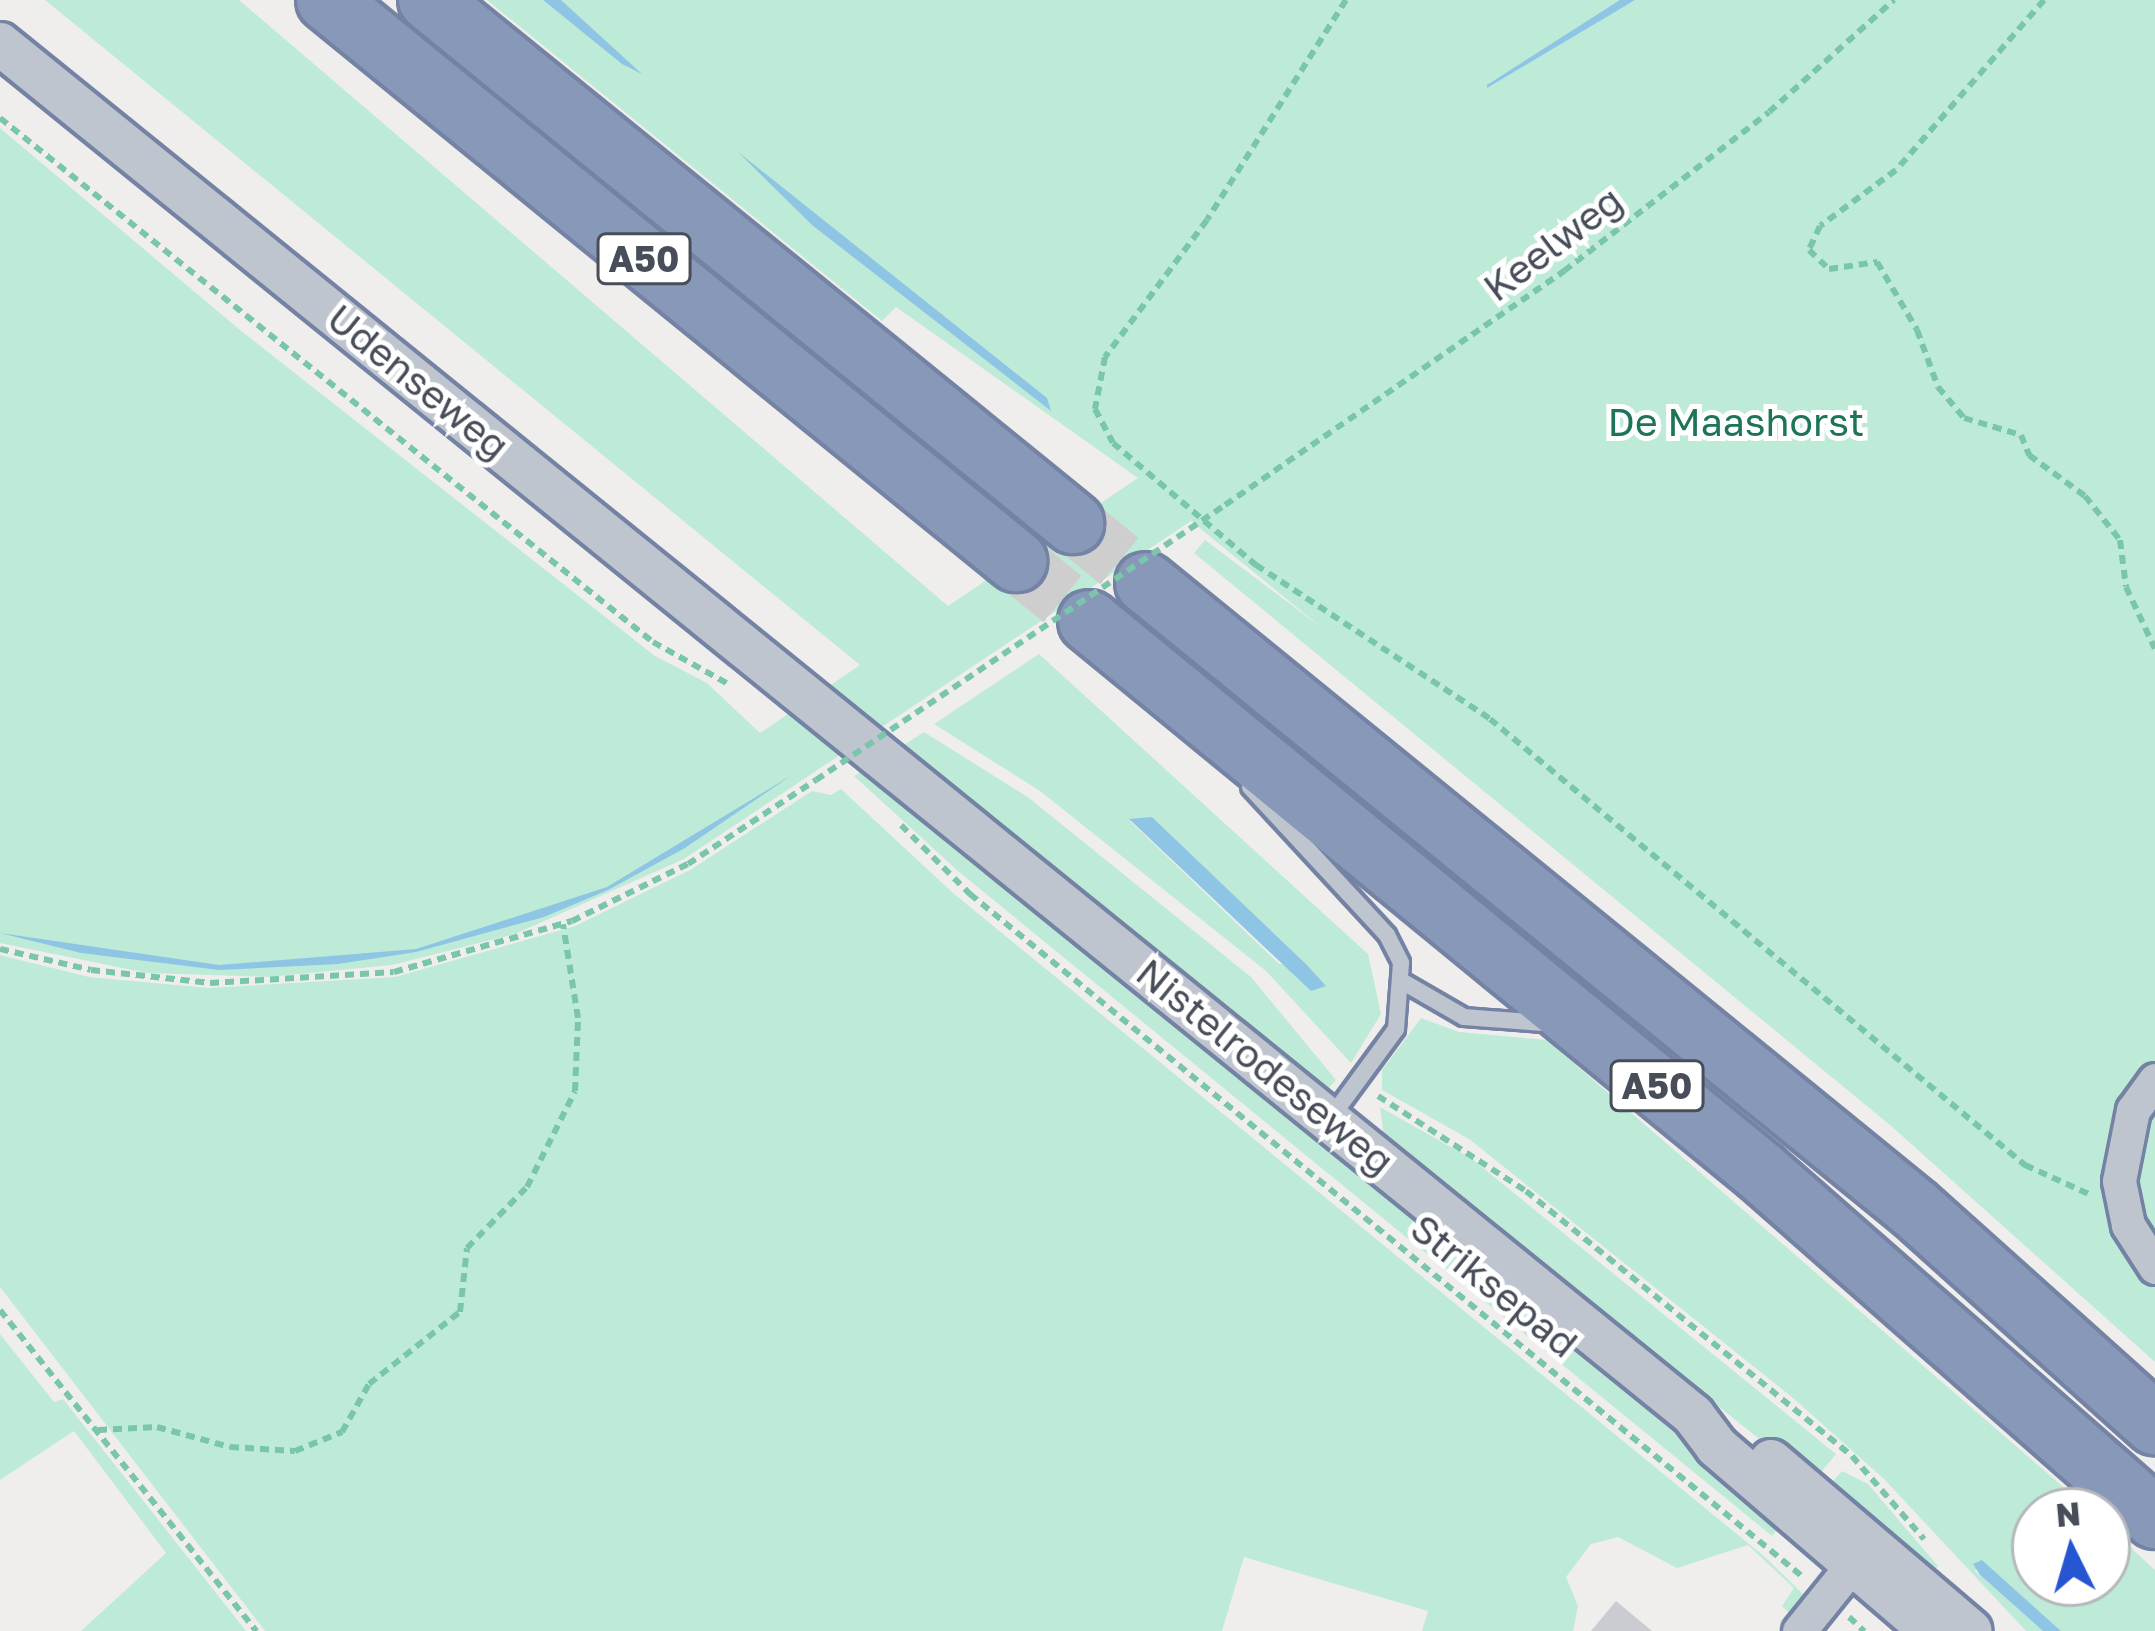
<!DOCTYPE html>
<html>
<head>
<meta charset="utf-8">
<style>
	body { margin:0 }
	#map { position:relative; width:2155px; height:1631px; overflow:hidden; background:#f0eeed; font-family:"Golos Text",sans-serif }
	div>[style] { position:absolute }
	.green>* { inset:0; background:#beebd7 }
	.water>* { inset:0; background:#8ec5e5 }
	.building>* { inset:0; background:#caccd2 }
	.motorway-tunnel>* { height:60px; margin-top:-30px; transform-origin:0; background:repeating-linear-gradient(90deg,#cececf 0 60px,transparent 0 90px) }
	.path>* { height:6px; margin-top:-3px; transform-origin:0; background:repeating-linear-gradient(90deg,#79c6ac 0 9px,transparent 0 15px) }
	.roads { filter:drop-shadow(3px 0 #7483a4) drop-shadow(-3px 0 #7483a4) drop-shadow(0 3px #7483a4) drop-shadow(0 -3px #7483a4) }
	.service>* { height:16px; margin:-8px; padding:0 8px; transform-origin:8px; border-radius:8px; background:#bfc5ce }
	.minor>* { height:33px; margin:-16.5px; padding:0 16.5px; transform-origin:16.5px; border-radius:16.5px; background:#bfc5ce }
	.tertiary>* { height:42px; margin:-21px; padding:0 21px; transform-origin:21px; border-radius:21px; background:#bfc5ce }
	.motorway>* { height:60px; margin:-30px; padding:0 30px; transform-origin:30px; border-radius:30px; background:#8898b9 }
	.path-bridge>* { height:6px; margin-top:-3px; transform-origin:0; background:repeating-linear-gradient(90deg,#79c6ac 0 9px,transparent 0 15px) }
	span { translate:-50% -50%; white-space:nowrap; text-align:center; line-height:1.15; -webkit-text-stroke:10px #fff; paint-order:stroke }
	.shield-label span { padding:3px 9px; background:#fff; border:3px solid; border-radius:9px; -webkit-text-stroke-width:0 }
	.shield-label { font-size:36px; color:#474e59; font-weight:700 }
	.street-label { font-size:39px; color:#474e59 }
	.park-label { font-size:39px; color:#1d7557 }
	.north { position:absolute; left:2011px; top:1487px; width:120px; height:120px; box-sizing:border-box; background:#fff; border:3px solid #b5b8bd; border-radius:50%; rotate:355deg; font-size:33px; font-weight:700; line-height:48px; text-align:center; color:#474e59 }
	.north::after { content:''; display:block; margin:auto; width:42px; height:54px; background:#2655d1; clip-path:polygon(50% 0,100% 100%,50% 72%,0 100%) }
</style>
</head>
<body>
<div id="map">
	<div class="green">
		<i style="clip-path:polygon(45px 0,239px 0,948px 606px,1138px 478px,896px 307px,882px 321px,487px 0,543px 0,631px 70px,547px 0,2155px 0,2155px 1362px,1890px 1125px,1194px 553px,1205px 540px,1321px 627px,1191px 521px,684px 859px,515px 934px,392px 965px,269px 977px,147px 973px,0 943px,0 128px,240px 330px,655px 656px,707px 683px,760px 733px,860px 665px)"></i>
		<i style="clip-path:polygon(evenodd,1039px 654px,1368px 954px,1381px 1014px,1351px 1063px,1266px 971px,1040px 791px,934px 724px,1039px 654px,1152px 817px,1306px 964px,1279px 964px,1130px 821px,1152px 817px)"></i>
		<i style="clip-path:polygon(924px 732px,1029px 798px,1251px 977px,1336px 1080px,1325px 1092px,899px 748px)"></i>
		<i style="clip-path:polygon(869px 767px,1588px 1352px,1784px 1520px,1772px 1536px,958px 871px,854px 776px)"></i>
		<i style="clip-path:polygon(841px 789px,953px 893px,1765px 1557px,1809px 1600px,1794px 1618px,1782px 1606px,1794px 1588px,1748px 1545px,1677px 1568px,1618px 1537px,1591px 1544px,1566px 1577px,1578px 1606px,1573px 1631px,1422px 1631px,1428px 1611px,1244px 1557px,1222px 1631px,265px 1631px,0 1287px,0 955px,89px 977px,209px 988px,395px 977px,575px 926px,690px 870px,812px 791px,831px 795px)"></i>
		<i style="clip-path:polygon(1421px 1018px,1459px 1032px,1547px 1040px,2091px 1511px,2035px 1511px,2035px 1583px,2107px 1583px,2107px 1526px,2155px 1570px,2155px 1631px,2061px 1631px,1982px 1560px,1975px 1571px,2043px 1631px,2026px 1631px,1884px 1479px,1793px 1398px,1469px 1139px,1382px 1090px,1382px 1070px)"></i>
		<i style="clip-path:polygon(1380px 1107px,1472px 1159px,1836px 1454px,1813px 1482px,1384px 1139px)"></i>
		<i style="clip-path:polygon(0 1334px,54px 1402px,63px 1399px,246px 1631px,81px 1631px,166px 1553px,74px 1431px,0 1480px)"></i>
		<i style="clip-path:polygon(1842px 1471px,1868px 1484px,1938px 1566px,1928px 1577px,1824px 1491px)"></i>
	</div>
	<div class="water">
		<i style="clip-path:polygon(543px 0,561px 0,642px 74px,622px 64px)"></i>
		<i style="clip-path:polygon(1620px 0,1635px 0,1487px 88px,1487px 85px)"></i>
		<i style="clip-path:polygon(738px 152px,1047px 398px,1051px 411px,812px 225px)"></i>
		<i style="clip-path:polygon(792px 775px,685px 848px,608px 890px,544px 917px,416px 952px,338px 964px,219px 970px,81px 953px,0 933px,219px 965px,416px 949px,607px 887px)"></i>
		<i style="clip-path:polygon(1152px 817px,1306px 964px,1326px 986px,1311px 991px,1129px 819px)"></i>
		<i style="clip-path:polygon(1982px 1560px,2061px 1631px,2043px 1631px,1980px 1575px,1973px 1564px)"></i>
	</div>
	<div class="building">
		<i style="clip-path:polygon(1616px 1601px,1652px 1631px,1591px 1631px)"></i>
	</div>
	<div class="motorway-tunnel">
		<i style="left:1073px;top:523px;width:94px;rotate:39.4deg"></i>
		<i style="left:1016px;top:561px;width:94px;rotate:39.4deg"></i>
	</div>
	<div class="path">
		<i style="left:1346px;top:0;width:260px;rotate:122.3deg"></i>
		<i style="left:1207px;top:220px;width:171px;rotate:126.7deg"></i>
		<i style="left:1105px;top:357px;width:53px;rotate:100.9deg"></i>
		<i style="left:1095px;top:409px;width:38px;rotate:62deg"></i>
		<i style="left:1113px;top:443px;width:188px;rotate:40.5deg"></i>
		<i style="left:1256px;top:565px;width:280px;rotate:33.3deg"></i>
		<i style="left:1490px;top:719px;width:697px;rotate:39.82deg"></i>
		<i style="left:2025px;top:1165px;width:70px;rotate:24.4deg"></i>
		<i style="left:2044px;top:0;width:225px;rotate:131deg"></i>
		<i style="left:1896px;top:170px;width:94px;rotate:143.6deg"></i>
		<i style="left:1820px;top:226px;width:26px;rotate:115deg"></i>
		<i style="left:1809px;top:250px;width:28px;rotate:44deg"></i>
		<i style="left:1829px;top:269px;width:49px;rotate:-8.3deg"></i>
		<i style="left:1877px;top:262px;width:79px;rotate:59.5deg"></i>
		<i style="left:1917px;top:330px;width:61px;rotate:69.8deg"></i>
		<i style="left:1938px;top:387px;width:40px;rotate:50deg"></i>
		<i style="left:1964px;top:418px;width:59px;rotate:16.6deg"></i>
		<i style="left:2021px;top:435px;width:22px;rotate:68deg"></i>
		<i style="left:2029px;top:455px;width:69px;rotate:36.2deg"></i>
		<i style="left:2085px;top:496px;width:56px;rotate:51.5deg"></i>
		<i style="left:2120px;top:540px;width:47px;rotate:82.7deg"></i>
		<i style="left:2126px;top:587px;width:68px;rotate:64.9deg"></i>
		<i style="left:0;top:118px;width:837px;rotate:38.75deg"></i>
		<i style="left:653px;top:642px;width:86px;rotate:29.2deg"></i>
		<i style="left:1225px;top:505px;width:412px;rotate:-34.6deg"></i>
		<i style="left:1564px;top:271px;width:259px;rotate:-37.8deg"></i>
		<i style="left:1769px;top:112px;width:168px;rotate:-41.9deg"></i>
		<i style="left:901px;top:825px;width:98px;rotate:45deg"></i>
		<i style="left:970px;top:894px;width:1077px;rotate:39.35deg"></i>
		<i style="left:0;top:949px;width:93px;rotate:13deg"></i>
		<i style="left:91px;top:970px;width:120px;rotate:6.2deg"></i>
		<i style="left:210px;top:983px;width:184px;rotate:-3.4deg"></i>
		<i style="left:394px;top:972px;width:185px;rotate:-16deg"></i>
		<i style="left:572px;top:921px;width:129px;rotate:-26.2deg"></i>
		<i style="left:688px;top:864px;width:153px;rotate:-33.3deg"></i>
		<i style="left:1378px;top:1096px;width:176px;rotate:32.7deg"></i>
		<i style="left:1526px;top:1191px;width:420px;rotate:39.1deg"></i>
		<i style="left:1852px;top:1456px;width:110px;rotate:49.1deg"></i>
		<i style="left:0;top:1310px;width:411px;rotate:51.4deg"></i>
		<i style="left:98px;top:1430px;width:59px;rotate:-2.9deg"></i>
		<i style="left:157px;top:1427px;width:76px;rotate:15.3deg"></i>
		<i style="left:230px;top:1447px;width:65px;rotate:3.5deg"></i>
		<i style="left:295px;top:1451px;width:51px;rotate:-22deg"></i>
		<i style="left:342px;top:1432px;width:55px;rotate:-60.6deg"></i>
		<i style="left:369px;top:1384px;width:116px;rotate:-38.4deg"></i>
		<i style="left:460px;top:1312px;width:64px;rotate:-83.8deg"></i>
		<i style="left:467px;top:1248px;width:86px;rotate:-45.5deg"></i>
		<i style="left:527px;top:1187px;width:107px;rotate:-63.4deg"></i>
		<i style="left:575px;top:1091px;width:73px;rotate:-87.6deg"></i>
		<i style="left:578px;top:1018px;width:95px;rotate:-99.1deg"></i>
		<i style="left:1849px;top:1617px;width:21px;rotate:43deg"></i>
	</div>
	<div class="roads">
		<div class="service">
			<i style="left:1250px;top:787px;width:202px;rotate:47.2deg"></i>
			<i style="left:1387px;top:935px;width:31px;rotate:63deg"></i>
			<i style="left:1401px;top:963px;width:66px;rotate:94.3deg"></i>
			<i style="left:1396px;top:1029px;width:112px;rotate:126.3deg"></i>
			<i style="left:1405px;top:983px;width:68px;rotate:30deg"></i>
			<i style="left:1464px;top:1017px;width:92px;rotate:4.4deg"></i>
		</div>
		<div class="minor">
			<i style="left:2155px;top:1080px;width:37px;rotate:126deg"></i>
			<i style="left:2133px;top:1110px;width:72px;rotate:101.2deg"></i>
			<i style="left:2119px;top:1181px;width:45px;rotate:78.4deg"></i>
			<i style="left:2128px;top:1225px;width:50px;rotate:57.3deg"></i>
			<i style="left:1799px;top:1631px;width:107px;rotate:-51.1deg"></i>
		</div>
		<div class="tertiary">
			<i style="left:0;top:44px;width:2179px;rotate:39deg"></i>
			<i style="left:1693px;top:1415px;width:39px;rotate:53deg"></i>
			<i style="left:1716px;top:1446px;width:284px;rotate:40.7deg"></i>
			<i style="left:1771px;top:1461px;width:262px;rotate:40.4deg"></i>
		</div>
		<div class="motorway">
			<i style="left:327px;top:0;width:889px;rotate:39.15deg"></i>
			<i style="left:429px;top:0;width:830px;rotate:39.08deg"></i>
			<i style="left:1146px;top:583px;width:990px;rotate:39.14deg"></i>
			<i style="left:1914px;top:1208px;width:324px;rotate:41.9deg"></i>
			<i style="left:1089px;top:621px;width:868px;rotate:39.34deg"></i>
			<i style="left:1760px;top:1171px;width:526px;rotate:41.3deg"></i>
		</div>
	</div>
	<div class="path-bridge">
		<i style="left:816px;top:780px;width:493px;rotate:-33.9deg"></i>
	</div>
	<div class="shield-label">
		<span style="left:644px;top:259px">A50</span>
		<span style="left:1657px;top:1086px">A50</span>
	</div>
	<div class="street-label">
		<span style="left:1553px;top:244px;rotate:-37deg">Keelweg</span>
		<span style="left:418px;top:382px;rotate:39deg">Udenseweg</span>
		<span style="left:1265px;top:1067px;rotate:39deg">Nistelrodeseweg</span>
		<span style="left:1494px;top:1286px;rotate:39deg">Striksepad</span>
	</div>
	<div class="park-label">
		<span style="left:1736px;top:422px">De Maashorst</span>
	</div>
	<div class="north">N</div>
</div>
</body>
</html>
